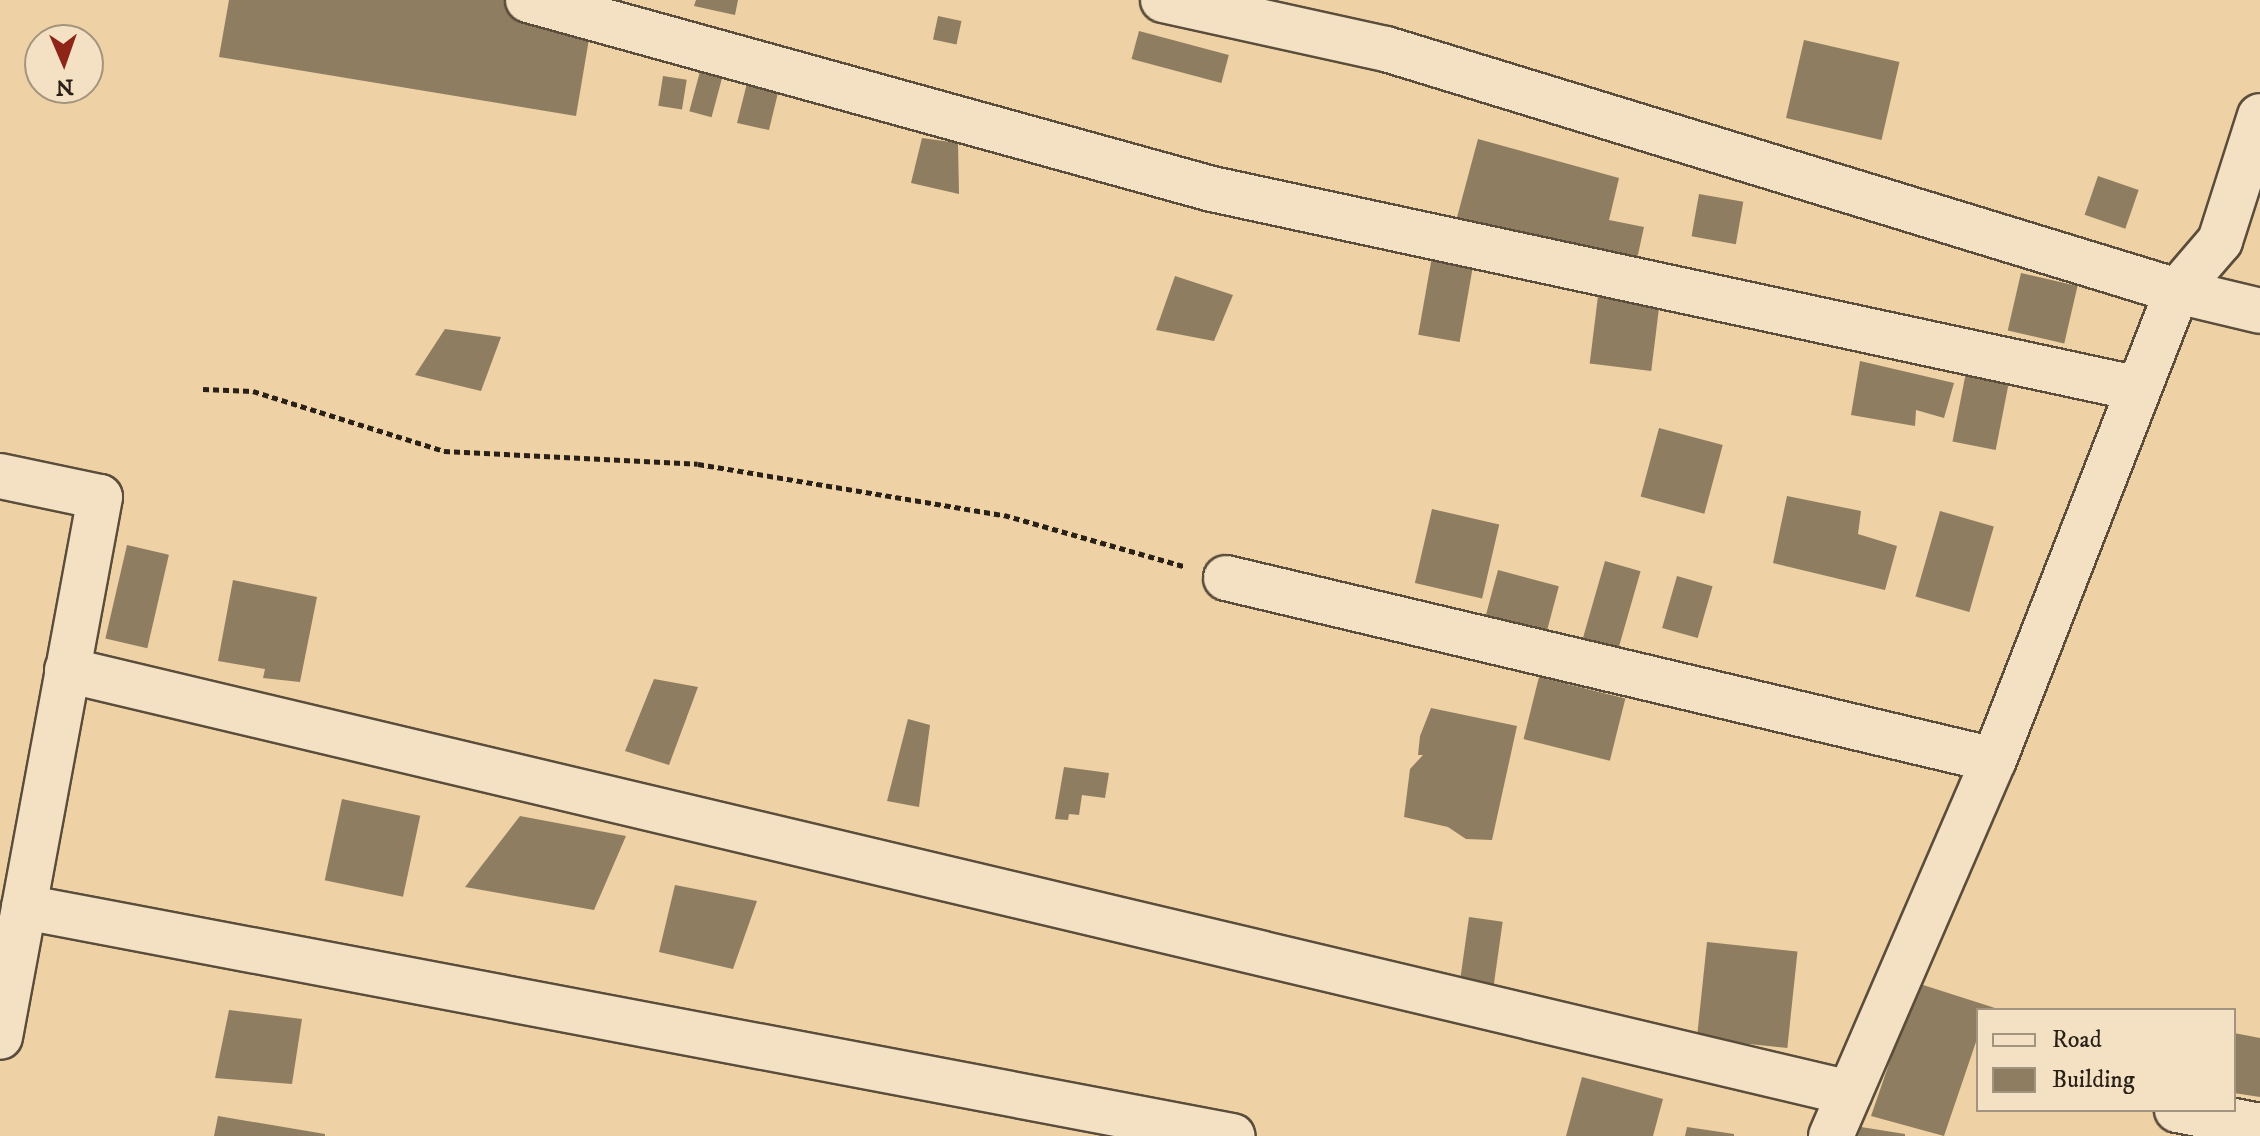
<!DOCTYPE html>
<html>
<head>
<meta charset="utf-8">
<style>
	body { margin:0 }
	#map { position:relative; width:2260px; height:1136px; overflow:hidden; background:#eed1a4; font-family:"IM FELL DW Pica",serif }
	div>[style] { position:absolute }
	.building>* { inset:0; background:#8f7d61; transform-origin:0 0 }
	.path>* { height:5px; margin-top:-2.5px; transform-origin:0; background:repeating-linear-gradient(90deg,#292118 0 6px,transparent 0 10px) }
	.roads { filter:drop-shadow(2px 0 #5a4d3b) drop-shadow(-2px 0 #5a4d3b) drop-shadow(0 2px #5a4d3b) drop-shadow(0 -2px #5a4d3b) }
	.street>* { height:44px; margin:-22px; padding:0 22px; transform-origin:22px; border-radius:22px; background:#f4e1c4 }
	span { translate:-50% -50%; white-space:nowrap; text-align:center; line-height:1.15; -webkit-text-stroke:8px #f4e1c4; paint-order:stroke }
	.legend { position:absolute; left:1976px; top:1008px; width:260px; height:104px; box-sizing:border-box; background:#f4e1c4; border:2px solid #a3947f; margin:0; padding:10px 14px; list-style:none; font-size:24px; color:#292118 }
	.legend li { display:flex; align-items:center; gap:16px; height:40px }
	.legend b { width:40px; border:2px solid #a3947f }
	.north { position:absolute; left:24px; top:24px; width:80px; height:80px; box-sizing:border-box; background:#f4e1c4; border:2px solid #a3947f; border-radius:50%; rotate:178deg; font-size:22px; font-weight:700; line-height:32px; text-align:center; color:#292118 }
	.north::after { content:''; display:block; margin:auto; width:28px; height:36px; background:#8f2418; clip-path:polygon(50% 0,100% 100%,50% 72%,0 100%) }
</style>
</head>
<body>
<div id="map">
	<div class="building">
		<i style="clip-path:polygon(229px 0,537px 0,594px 9px,576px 116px,219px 57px)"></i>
		<i style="clip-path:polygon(696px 0,738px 0,735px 15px,694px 6px)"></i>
		<i style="left:938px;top:16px;width:24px;height:24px;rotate:12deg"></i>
		<i style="left:1139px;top:31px;width:93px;height:29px;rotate:15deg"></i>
		<i style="left:1804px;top:40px;width:98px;height:80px;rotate:13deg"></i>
		<i style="left:702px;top:64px;width:23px;height:49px;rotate:15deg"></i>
		<i style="clip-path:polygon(784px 68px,769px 130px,737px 123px,750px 71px)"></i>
		<i style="left:663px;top:76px;width:24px;height:30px;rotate:9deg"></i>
		<i style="clip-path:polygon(922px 138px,958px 143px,959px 194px,911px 183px)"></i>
		<i style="clip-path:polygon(1478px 139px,1619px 178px,1609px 220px,1644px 227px,1637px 259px,1456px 221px)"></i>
		<i style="left:2098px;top:176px;width:43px;height:41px;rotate:19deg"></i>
		<i style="left:1699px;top:194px;width:45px;height:43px;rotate:10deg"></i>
		<i style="left:1433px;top:251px;width:42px;height:85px;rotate:10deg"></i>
		<i style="left:2021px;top:273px;width:58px;height:59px;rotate:13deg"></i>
		<i style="clip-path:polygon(1175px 276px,1233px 295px,1214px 341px,1156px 330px)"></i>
		<i style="left:1598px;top:296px;width:62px;height:68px;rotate:7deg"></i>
		<i style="clip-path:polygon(445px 329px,501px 337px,481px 391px,415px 375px)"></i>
		<i style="clip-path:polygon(1860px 361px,1954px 383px,1944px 418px,1916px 410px,1915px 426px,1851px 415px)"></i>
		<i style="left:1967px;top:367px;width:44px;height:76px;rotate:11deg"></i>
		<i style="left:1659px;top:428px;width:66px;height:71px;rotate:15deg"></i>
		<i style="clip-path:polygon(1787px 496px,1861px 511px,1858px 534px,1897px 546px,1885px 590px,1773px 563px)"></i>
		<i style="left:1432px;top:509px;width:69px;height:76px;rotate:13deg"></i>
		<i style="left:1940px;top:511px;width:56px;height:89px;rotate:16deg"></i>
		<i style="left:127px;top:545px;width:43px;height:96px;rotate:13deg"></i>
		<i style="left:1605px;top:561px;width:37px;height:92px;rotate:16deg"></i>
		<i style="left:1498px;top:570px;width:63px;height:56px;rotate:15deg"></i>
		<i style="left:1677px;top:576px;width:37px;height:54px;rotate:16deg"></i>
		<i style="clip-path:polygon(233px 580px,317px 597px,300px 682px,263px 678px,265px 669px,218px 661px)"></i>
		<i style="left:1539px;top:677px;width:89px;height:64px;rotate:14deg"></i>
		<i style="clip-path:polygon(654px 679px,698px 687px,669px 765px,625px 751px)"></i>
		<i style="clip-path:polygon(1431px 708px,1517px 726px,1492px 840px,1466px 839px,1448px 827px,1404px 817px,1410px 769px,1423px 755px,1418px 755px,1420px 736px)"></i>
		<i style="clip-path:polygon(908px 719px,930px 725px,919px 807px,887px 801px)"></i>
		<i style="clip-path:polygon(1064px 767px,1109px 773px,1105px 798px,1082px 795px,1079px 815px,1069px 814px,1068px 820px,1055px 819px)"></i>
		<i style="left:342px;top:799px;width:80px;height:83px;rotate:12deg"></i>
		<i style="clip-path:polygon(520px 816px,626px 836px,594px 910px,465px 887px)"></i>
		<i style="clip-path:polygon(675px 885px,757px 901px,733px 969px,659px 952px)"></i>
		<i style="left:1469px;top:917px;width:34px;height:67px;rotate:8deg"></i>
		<i style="left:1707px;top:942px;width:91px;height:97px;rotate:6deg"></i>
		<i style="clip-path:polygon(1917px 983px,1995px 1008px,1978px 1010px,1978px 1036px,1944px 1136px,1871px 1116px)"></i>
		<i style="clip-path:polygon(229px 1010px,302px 1019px,292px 1084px,215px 1078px)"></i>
		<i style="clip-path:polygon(2234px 1033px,2260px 1038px,2260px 1097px,2234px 1093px)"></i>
		<i style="clip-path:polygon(1582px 1077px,1663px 1099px,1653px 1136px,1566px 1136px)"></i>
		<i style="clip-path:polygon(218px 1116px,325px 1134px,325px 1136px,214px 1136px)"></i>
		<i style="clip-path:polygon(1687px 1127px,1734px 1134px,1734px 1136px,1685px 1136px)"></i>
		<i style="clip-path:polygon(1861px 1127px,1905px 1134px,1905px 1136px,1858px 1136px)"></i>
	</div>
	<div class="path">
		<i style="left:203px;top:389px;width:50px;rotate:2.3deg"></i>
		<i style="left:253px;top:391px;width:200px;rotate:17.4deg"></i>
		<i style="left:444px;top:451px;width:254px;rotate:2.9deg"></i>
		<i style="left:698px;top:464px;width:310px;rotate:9.5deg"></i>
		<i style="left:1004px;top:515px;width:189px;rotate:15.9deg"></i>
	</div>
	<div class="roads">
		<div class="street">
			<i style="left:528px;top:0;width:710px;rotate:15.45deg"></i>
			<i style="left:1212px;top:189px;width:944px;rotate:12.17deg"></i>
			<i style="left:1163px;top:0;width:228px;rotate:12.4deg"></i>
			<i style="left:1386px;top:49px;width:827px;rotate:17.01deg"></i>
			<i style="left:2177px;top:291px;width:85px;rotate:13.5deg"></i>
			<i style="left:0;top:476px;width:102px;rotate:11.9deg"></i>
			<i style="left:100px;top:497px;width:549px;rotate:100.49deg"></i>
			<i style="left:1226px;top:578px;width:789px;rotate:13.33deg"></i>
			<i style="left:67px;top:670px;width:1832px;rotate:13.35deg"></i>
			<i style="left:24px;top:907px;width:1230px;rotate:10.73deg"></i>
			<i style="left:2177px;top:1110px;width:85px;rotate:10.9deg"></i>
			<i style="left:1831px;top:1136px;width:410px;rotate:-66.6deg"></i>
			<i style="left:1994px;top:760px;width:503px;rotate:-68.68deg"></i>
			<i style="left:2177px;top:291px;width:66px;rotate:-49.3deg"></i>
			<i style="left:2220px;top:241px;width:131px;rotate:-72.3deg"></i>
		</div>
	</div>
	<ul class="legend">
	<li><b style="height:10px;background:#f4e1c4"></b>Road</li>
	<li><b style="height:22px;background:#8f7d61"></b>Building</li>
	</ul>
	<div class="north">N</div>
</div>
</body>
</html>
